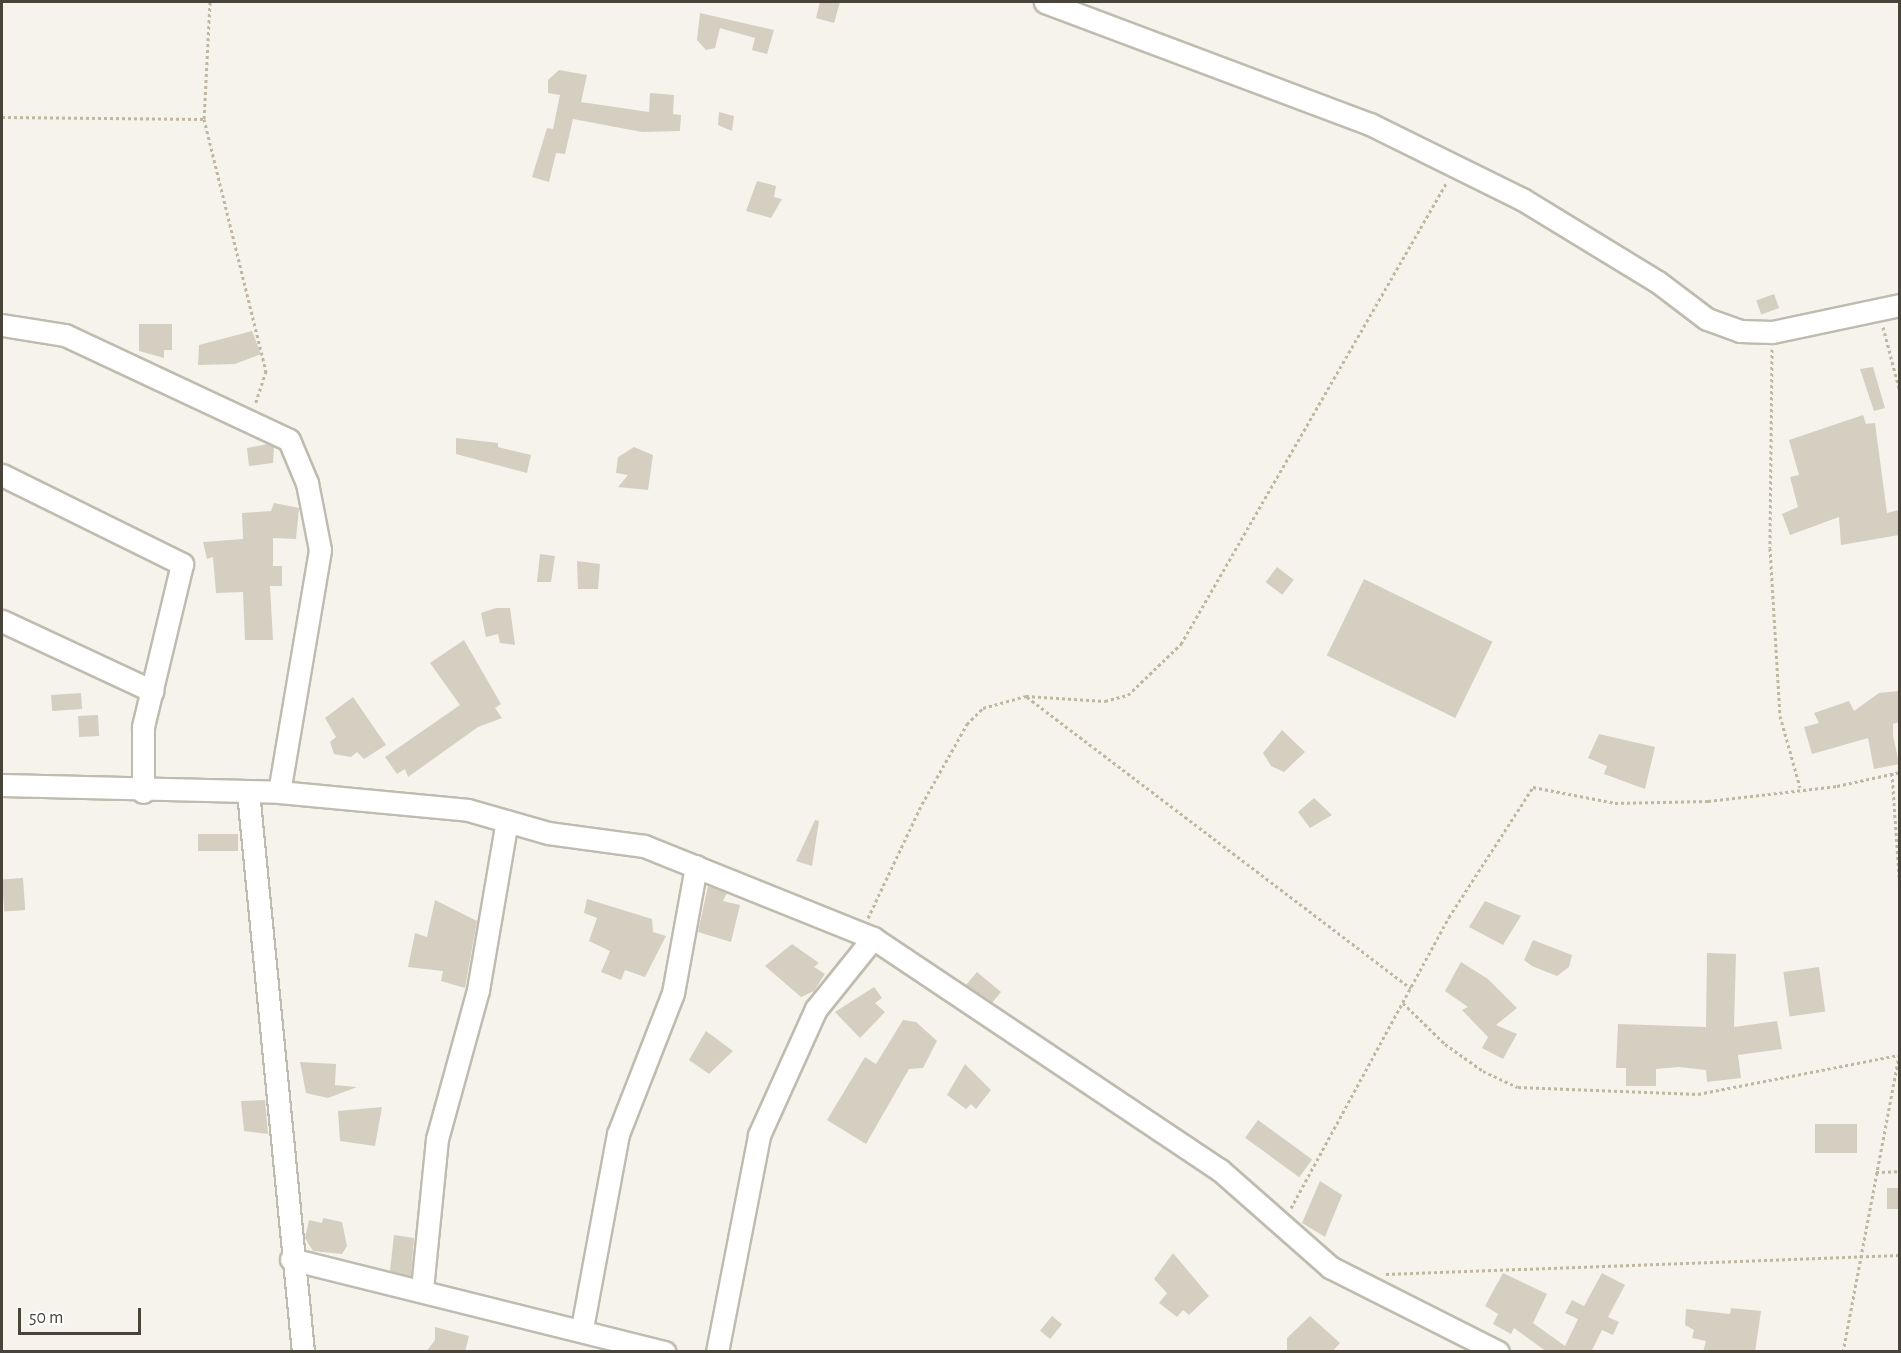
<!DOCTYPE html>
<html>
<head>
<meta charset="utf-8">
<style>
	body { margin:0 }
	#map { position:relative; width:1901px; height:1353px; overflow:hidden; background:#f5f3ec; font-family:"Alegreya Sans",sans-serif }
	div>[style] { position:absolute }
	.building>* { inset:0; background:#d5cfc2; transform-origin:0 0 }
	.path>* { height:3px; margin-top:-1.5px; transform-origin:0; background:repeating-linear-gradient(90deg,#c0b7a1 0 3px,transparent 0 6px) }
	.roads { filter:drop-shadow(2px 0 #c0bbaf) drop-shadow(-2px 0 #c0bbaf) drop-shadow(0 2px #c0bbaf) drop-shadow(0 -2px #c0bbaf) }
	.minor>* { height:21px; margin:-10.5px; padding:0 10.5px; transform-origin:10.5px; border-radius:10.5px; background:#fff }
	span { translate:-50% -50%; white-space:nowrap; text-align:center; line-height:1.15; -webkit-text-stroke:4.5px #fff; paint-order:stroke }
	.frame { position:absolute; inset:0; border:3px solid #49443a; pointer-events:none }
	.scale { position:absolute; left:18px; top:1308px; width:123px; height:27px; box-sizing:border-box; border:3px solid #49443a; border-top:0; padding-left:8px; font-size:18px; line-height:21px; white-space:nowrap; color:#49443a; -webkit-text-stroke:4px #fff; paint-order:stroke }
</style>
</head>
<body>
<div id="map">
	<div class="building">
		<i style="clip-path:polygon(820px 2px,840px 2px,834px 23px,816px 18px)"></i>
		<i style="clip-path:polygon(700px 13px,774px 30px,767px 54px,752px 50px,755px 38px,720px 28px,715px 48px,706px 50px,697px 40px)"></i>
		<i style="clip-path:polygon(559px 70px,587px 75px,581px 102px,649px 112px,650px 93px,674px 95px,673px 114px,681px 115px,680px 131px,642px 132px,573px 119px,565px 154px,556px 153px,549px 182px,532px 177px,547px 128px,553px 129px,560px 95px,548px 93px,548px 80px)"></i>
		<i style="clip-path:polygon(719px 112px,734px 116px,732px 131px,718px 125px)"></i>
		<i style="clip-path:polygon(757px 181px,776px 186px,774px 197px,782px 199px,771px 218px,746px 211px)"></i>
		<i style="left:1774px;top:294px;width:15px;height:19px;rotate:70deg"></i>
		<i style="clip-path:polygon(139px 324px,172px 324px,172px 350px,164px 350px,164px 358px,139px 351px)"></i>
		<i style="clip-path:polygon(252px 331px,261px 354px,235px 364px,198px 365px,199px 345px)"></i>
		<i style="clip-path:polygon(1873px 367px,1885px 408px,1874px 411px,1860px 369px)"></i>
		<i style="clip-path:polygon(1863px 415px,1866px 424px,1875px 423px,1887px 513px,1899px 510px,1899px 535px,1841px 545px,1839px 517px,1790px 535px,1782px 514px,1798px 507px,1790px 477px,1799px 475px,1789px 440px)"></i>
		<i style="clip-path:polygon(456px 438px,498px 443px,498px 447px,531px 455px,527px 473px,456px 454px)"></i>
		<i style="clip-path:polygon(268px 444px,274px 447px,273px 463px,249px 466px,247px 448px)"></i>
		<i style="clip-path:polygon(634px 447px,653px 455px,648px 490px,618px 487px,628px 475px,616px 473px,618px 457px)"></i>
		<i style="clip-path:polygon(274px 503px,299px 508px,296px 539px,273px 538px,273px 566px,282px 566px,282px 586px,270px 586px,273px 640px,245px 640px,243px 592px,216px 593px,213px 557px,207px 559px,203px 542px,243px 539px,242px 513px,271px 511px)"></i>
		<i style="clip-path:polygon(540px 554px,555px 556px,551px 582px,537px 582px)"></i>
		<i style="clip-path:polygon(577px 561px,600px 564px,598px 589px,578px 589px)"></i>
		<i style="left:1277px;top:567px;width:21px;height:19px;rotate:37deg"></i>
		<i style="left:1364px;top:579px;width:143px;height:85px;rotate:26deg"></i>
		<i style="clip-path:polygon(496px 608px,510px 608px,515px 645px,500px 643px,498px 634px,486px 637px,481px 613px)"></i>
		<i style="clip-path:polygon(464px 640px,501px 704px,495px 708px,502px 718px,478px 727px,408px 777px,405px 769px,397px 774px,385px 757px,460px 705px,430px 663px)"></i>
		<i style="clip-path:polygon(1899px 691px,1899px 722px,1893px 724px,1893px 735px,1899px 764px,1874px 769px,1868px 738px,1812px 754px,1804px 727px,1819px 723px,1814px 713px,1849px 701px,1854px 711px,1879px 693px)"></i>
		<i style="left:81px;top:693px;width:16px;height:30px;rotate:86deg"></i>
		<i style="clip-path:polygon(353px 697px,386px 745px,364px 759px,357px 752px,351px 757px,334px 754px,330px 742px,336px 737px,325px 718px)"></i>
		<i style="left:98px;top:715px;width:21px;height:20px;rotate:87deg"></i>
		<i style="clip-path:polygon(1282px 730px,1305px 752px,1284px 772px,1271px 766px,1263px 753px)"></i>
		<i style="clip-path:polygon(1599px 734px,1655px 747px,1645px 789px,1604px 774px,1607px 766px,1588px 758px)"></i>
		<i style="clip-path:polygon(1314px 798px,1332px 815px,1310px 828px,1298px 812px)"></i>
		<i style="clip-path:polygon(815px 820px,819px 821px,812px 866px,796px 861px)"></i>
		<i style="left:238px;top:834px;width:17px;height:40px;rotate:90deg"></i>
		<i style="left:23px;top:878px;width:32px;height:21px;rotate:86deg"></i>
		<i style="clip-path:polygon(708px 886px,727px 893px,723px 901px,740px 905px,731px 942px,698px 932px)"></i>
		<i style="clip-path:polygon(587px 899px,652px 919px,653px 932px,666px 936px,645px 977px,625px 970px,621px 980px,601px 972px,610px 951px,589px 941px,597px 918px,584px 913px)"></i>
		<i style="clip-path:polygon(435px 900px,477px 921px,465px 988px,441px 981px,443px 971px,408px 967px,415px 933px,427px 937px)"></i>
		<i style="clip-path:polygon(1485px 901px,1521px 916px,1503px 945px,1469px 927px)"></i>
		<i style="clip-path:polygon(1533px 940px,1572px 955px,1569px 967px,1557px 976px,1532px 966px,1524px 960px)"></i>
		<i style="clip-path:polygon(792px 944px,819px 963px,814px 967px,825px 974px,814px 991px,801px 997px,765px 966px)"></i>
		<i style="clip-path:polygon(1707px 953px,1736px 954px,1734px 1027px,1777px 1021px,1782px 1049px,1738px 1055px,1741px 1078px,1707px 1082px,1706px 1070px,1679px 1067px,1656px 1069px,1656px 1086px,1626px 1086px,1626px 1068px,1616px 1068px,1618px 1024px,1706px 1027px)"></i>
		<i style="clip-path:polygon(1461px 962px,1488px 979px,1517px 1008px,1496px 1025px,1517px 1034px,1503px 1059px,1482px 1048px,1488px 1037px,1462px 1010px,1468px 1007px,1445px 991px)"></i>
		<i style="left:1819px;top:967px;width:45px;height:36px;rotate:82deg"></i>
		<i style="clip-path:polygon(977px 972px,1001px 992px,992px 1003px,966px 985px)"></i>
		<i style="clip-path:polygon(874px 987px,882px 998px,875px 1003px,885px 1012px,860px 1038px,835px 1012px)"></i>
		<i style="clip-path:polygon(903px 1020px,916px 1022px,937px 1041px,923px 1068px,909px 1069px,866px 1144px,827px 1120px,865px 1057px,876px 1064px)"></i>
		<i style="clip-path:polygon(706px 1031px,733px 1051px,709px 1074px,689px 1060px)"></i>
		<i style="clip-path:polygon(300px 1062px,336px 1064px,335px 1085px,357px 1087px,328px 1098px,306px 1093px)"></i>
		<i style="clip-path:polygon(965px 1064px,991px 1090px,976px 1109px,971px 1104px,966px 1109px,947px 1095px)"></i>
		<i style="clip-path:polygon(265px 1100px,268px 1134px,244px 1131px,241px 1101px)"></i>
		<i style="clip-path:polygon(382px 1107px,375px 1146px,340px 1141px,338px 1111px)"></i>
		<i style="left:1258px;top:1120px;width:67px;height:22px;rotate:36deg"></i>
		<i style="left:1857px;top:1124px;width:29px;height:42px;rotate:90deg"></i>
		<i style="clip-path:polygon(1320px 1181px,1342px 1195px,1325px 1237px,1302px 1223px)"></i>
		<i style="left:1887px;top:1188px;width:12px;height:21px"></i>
		<i style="clip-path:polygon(323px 1218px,342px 1222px,347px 1246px,342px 1254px,313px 1251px,305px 1238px,309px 1220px,322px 1223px)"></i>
		<i style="clip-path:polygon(394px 1235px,414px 1238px,411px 1276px,390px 1271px)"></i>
		<i style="clip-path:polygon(1173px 1253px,1209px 1296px,1189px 1315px,1183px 1310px,1177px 1317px,1159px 1303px,1167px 1293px,1154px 1279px)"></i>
		<i style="clip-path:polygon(1503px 1273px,1547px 1294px,1533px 1323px,1565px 1346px,1578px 1319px,1565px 1313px,1572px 1300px,1584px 1306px,1602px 1273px,1625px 1285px,1608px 1317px,1619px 1322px,1613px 1335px,1602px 1330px,1591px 1352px,1547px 1352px,1514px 1328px,1511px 1334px,1493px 1324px,1498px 1314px,1485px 1306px)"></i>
		<i style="clip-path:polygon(1731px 1308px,1761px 1311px,1755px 1352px,1703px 1352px,1706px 1341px,1692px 1338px,1694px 1330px,1685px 1325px,1686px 1309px,1730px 1314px)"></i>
		<i style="left:1052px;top:1316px;width:13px;height:19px;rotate:39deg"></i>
		<i style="clip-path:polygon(1310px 1316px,1340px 1343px,1332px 1352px,1287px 1352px,1287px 1338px)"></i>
		<i style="clip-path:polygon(435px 1327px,469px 1336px,465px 1352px,426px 1352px,435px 1340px)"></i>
	</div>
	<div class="path">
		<i style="left:210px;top:2px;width:117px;rotate:92.9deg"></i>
		<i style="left:204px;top:119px;width:260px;rotate:76.2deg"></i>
		<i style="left:266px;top:371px;width:35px;rotate:108deg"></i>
		<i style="left:2px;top:117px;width:202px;rotate:0.6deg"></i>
		<i style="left:1883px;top:327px;width:67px;rotate:75.3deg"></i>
		<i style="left:1772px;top:349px;width:199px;rotate:90.6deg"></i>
		<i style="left:1770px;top:548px;width:168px;rotate:86.6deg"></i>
		<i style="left:1780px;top:716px;width:74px;rotate:74.3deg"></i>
		<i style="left:1027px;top:697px;width:482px;rotate:37.2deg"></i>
		<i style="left:1892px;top:773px;width:117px;rotate:86.1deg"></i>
		<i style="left:868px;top:918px;width:126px;rotate:-64.7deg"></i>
		<i style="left:922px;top:804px;width:92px;rotate:-60.6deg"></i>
		<i style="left:967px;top:724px;width:23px;rotate:-45deg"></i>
		<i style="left:983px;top:708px;width:45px;rotate:-15.6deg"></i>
		<i style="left:1026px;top:696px;width:79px;rotate:3.6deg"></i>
		<i style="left:1105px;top:701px;width:24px;rotate:-15deg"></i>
		<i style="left:1128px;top:695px;width:74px;rotate:-43.9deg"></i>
		<i style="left:1181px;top:644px;width:533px;rotate:-60.07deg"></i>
		<i style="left:1403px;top:1003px;width:59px;rotate:44.3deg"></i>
		<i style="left:1445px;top:1044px;width:47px;rotate:35.4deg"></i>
		<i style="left:1483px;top:1071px;width:38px;rotate:25deg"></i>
		<i style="left:1518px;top:1087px;width:180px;rotate:2.2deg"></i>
		<i style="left:1698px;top:1094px;width:205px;rotate:-11deg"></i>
		<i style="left:1876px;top:1172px;width:24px;rotate:-2deg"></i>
		<i style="left:1291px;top:1208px;width:331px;rotate:-61.5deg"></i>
		<i style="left:1449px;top:917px;width:155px;rotate:-57.1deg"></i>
		<i style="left:1533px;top:787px;width:84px;rotate:11deg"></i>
		<i style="left:1615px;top:803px;width:93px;rotate:-1.2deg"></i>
		<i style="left:1708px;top:801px;width:130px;rotate:-6.6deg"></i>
		<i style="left:1837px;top:786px;width:65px;rotate:-12.5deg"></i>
		<i style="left:1386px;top:1274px;width:514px;rotate:-2.12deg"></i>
		<i style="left:1843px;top:1352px;width:307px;rotate:-79.3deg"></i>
	</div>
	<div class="roads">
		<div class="minor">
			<i style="left:1045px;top:2px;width:347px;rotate:20.6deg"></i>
			<i style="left:1370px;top:124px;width:169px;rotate:26.3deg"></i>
			<i style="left:1522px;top:199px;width:159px;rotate:31.4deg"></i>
			<i style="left:1658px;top:282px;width:61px;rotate:37.1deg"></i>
			<i style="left:1707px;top:319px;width:35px;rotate:20deg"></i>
			<i style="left:1740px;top:331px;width:32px;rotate:2deg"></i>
			<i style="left:1772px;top:332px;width:131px;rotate:-11.9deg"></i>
			<i style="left:2px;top:325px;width:64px;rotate:9deg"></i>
			<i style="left:65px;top:335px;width:247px;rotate:25.1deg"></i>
			<i style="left:289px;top:440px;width:47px;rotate:67.3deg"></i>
			<i style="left:307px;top:483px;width:68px;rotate:79deg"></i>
			<i style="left:320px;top:550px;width:245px;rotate:99.6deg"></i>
			<i style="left:2px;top:475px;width:201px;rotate:26.3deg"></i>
			<i style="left:182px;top:564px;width:168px;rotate:103.5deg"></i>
			<i style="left:143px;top:727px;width:65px;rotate:90deg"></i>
			<i style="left:2px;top:621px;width:166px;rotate:25deg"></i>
			<i style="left:2px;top:785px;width:277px;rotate:1.4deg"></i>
			<i style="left:279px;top:792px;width:190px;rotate:5.4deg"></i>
			<i style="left:468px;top:810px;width:83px;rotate:16deg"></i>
			<i style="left:548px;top:833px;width:97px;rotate:7.7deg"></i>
			<i style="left:644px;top:846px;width:247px;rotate:21.9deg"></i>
			<i style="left:873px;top:938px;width:417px;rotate:33.8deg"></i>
			<i style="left:1220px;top:1170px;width:147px;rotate:41.4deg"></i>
			<i style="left:1330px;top:1267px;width:188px;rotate:26.8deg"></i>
			<i style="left:248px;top:792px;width:563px;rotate:84.39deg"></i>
			<i style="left:291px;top:1259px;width:385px;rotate:14deg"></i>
			<i style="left:422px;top:1289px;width:151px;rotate:-84.3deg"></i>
			<i style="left:437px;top:1139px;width:155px;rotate:-74.6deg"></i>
			<i style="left:478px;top:990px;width:171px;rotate:-80.3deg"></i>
			<i style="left:582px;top:1328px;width:197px;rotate:-79.5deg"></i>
			<i style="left:618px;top:1134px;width:151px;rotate:-68.7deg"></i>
			<i style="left:673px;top:993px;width:129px;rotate:-79.7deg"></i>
			<i style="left:717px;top:1352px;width:221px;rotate:-79deg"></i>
			<i style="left:759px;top:1135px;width:138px;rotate:-65.7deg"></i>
			<i style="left:816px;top:1009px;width:91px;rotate:-51.2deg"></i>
		</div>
	</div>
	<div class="frame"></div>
	<div class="scale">50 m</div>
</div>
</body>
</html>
